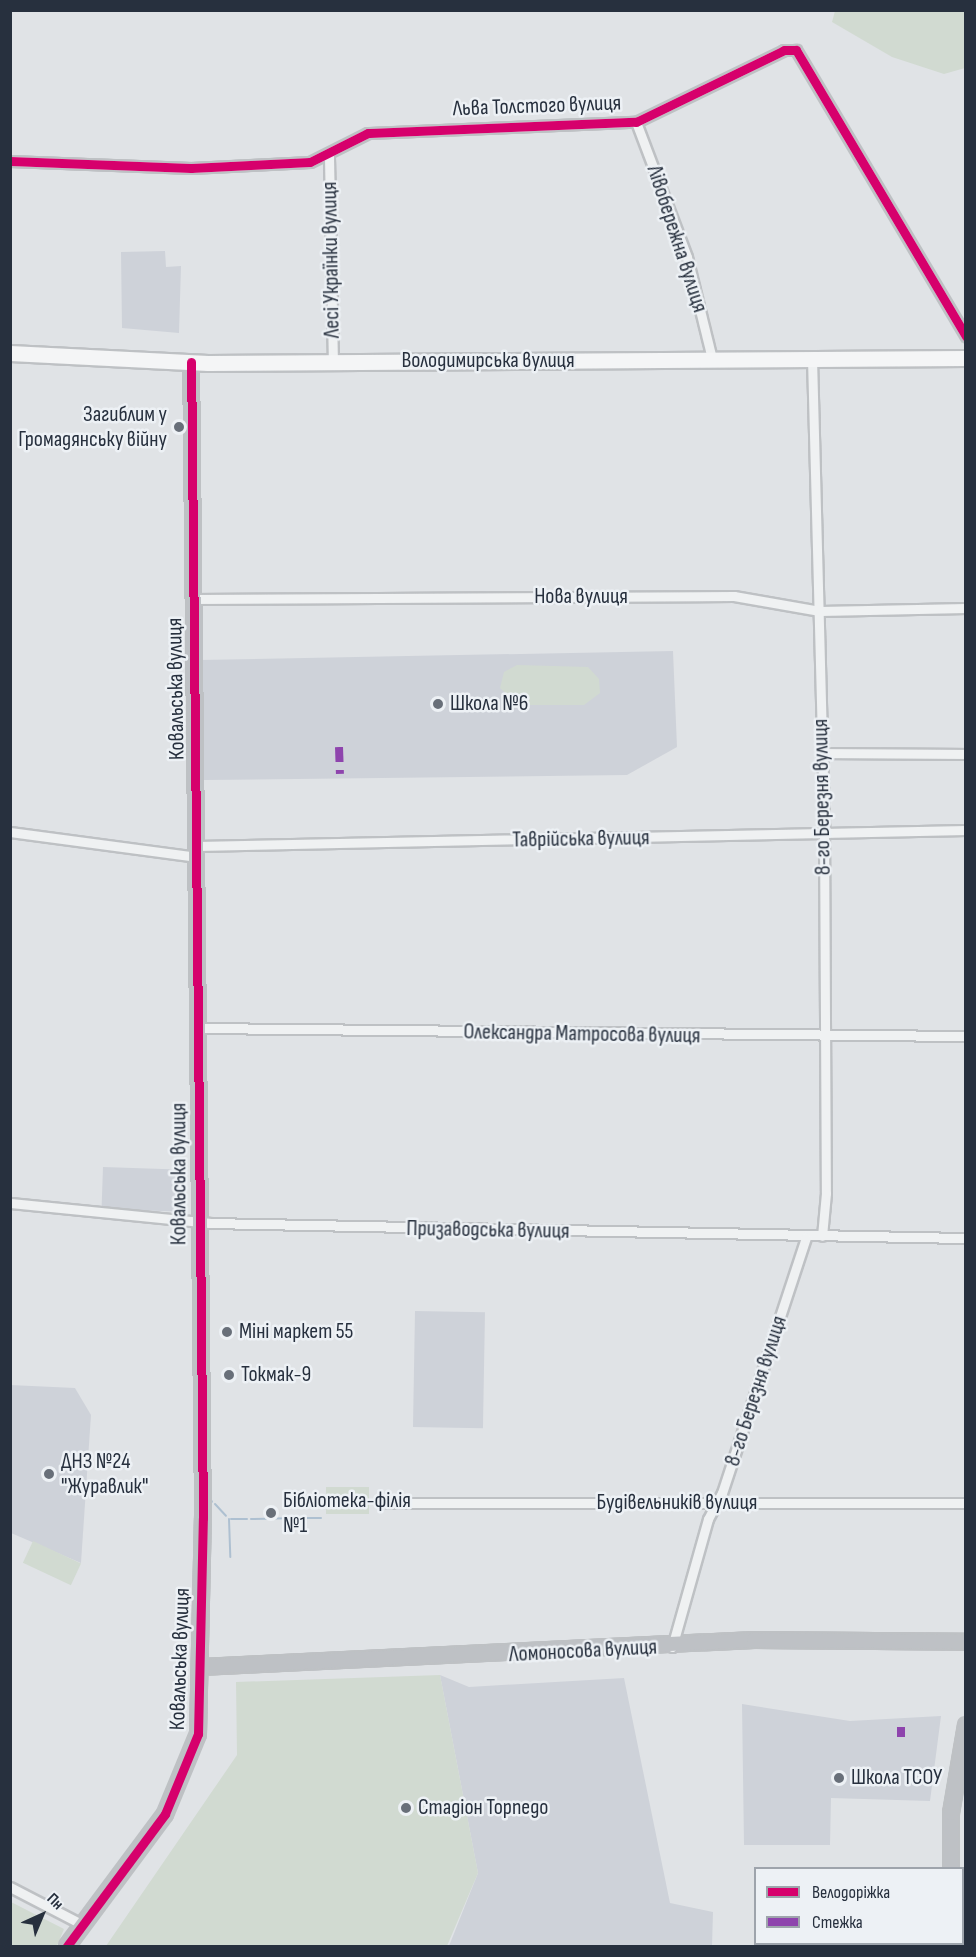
<!DOCTYPE html>
<html>
<head>
<meta charset="utf-8">
<style>
	body { margin:0 }
	#map { position:relative; width:976px; height:1957px; overflow:hidden; background:#e0e3e6; font-family:"Sofia Sans Condensed",sans-serif }
	div>[style] { position:absolute }
	.built>* { inset:0; background:#ced2d9; transform-origin:0 0 }
	.green>* { inset:0; background:#d1dad1; transform-origin:0 0 }
	.stream>* { height:2px; margin:-1px; padding:0 1px; transform-origin:1px; border-radius:1px; background:#aec0d1 }
	.roads { filter:drop-shadow(2px 0 #bec1c4) drop-shadow(-2px 0 #bec1c4) drop-shadow(0 2px #bec1c4) drop-shadow(0 -2px #bec1c4) }
	.street>* { height:9px; margin:-4.5px; padding:0 4.5px; transform-origin:4.5px; border-radius:4.5px; background:#eff1f2 }
	.secondary>* { height:14px; margin:-7px; padding:0 7px; transform-origin:7px; border-radius:7px; background:#bec1c5 }
	.primary>* { height:15px; margin:-7.5px; padding:0 7.5px; transform-origin:7.5px; border-radius:7.5px; background:#f4f5f6 }
	.quiet>* { height:8px; margin-top:-4px; transform-origin:0; background:repeating-linear-gradient(90deg,#8e44ad 0 15px,transparent 0 23px) }
	.cycleway>* { height:9px; margin:-4.5px; padding:0 4.5px; transform-origin:4.5px; border-radius:4.5px; background:#d6006c }
	.dots>* { width:16px; height:16px; translate:-50% -50%; box-sizing:border-box; border:3px solid #edf1f5; border-radius:50% }
	span { translate:-50% -50%; white-space:nowrap; text-align:center; line-height:1.15; -webkit-text-stroke:5px #edf1f5; paint-order:stroke }
	.street-label { font-size:22px; color:#27303e }
	.poi-label { font-size:22px; color:#27303e }
	.right { translate:-100% -50%; text-align:right }
	.left { translate:0 -50%; text-align:left }
	.frame { position:absolute; inset:0; border:12px solid #27303e; pointer-events:none }
	.legend { position:absolute; left:754px; top:1867px; width:210px; height:78px; box-sizing:border-box; background:#edf1f5; border:2px solid #9ea4ac; margin:0; padding:8px 10px; list-style:none; font-size:18px; color:#27303e }
	.legend li { display:flex; align-items:center; gap:12px; height:30px }
	.legend b { width:30px; border:2px solid #9ea4ac }
	.north { position:absolute; left:12px; top:1885px; width:60px; height:60px; -webkit-text-stroke:4px #edf1f5; paint-order:stroke; rotate:44deg; font-size:16px; font-weight:700; line-height:24px; text-align:center; color:#27303e }
	.north::after { content:''; display:block; margin:auto; width:21px; height:27px; background:#27303e; clip-path:polygon(50% 0,100% 100%,50% 72%,0 100%) }
</style>
</head>
<body>
<div id="map">
	<div class="built">
		<i style="clip-path:polygon(165px 251px,166px 267px,181px 266px,179px 333px,122px 328px,121px 252px)"></i>
		<i style="clip-path:polygon(673px 651px,677px 747px,627px 775px,204px 780px,200px 660px)"></i>
		<i style="left:103px;top:1167px;width:82px;height:42px;rotate:2deg"></i>
		<i style="left:415px;top:1311px;width:70px;height:116px;rotate:1deg"></i>
		<i style="clip-path:polygon(10px 1385px,75px 1388px,91px 1415px,81px 1563px,11px 1533px)"></i>
		<i style="clip-path:polygon(440px 1675px,469px 1687px,624px 1678px,670px 1903px,713px 1912px,712px 1946px,449px 1946px,478px 1873px)"></i>
		<i style="clip-path:polygon(742px 1704px,850px 1721px,941px 1716px,930px 1801px,831px 1798px,830px 1845px,744px 1845px)"></i>
	</div>
	<div class="green">
		<i style="clip-path:polygon(835px 11px,965px 11px,965px 68px,944px 74px,892px 57px,832px 22px)"></i>
		<i style="clip-path:polygon(517px 665px,588px 667px,599px 679px,600px 693px,584px 705px,518px 705px,500px 688px,504px 672px)"></i>
		<i style="left:369px;top:1487px;width:27px;height:43px;rotate:90deg"></i>
		<i style="left:33px;top:1541px;width:53px;height:24px;rotate:25deg"></i>
		<i style="clip-path:polygon(440px 1675px,478px 1873px,447px 1946px,106px 1946px,237px 1755px,236px 1682px)"></i>
		<i style="clip-path:polygon(11px 1902px,64px 1929px,57px 1946px,11px 1946px)"></i>
	</div>
	<div class="stream">
		<i style="left:211px;top:1500px;width:2px;rotate:63deg"></i>
		<i style="left:215px;top:1504px;width:16px;rotate:47deg"></i>
		<i style="left:302px;top:1518px;width:19px"></i>
		<i style="left:229px;top:1519px;width:38px;rotate:88deg"></i>
		<i style="left:231px;top:1519px;width:16px"></i>
		<i style="left:251px;top:1519px;width:47px;rotate:-1.2deg"></i>
	</div>
	<div class="roads">
		<div class="street">
			<i style="left:636px;top:122px;width:144px;rotate:69.3deg"></i>
			<i style="left:687px;top:257px;width:105px;rotate:76.2deg"></i>
			<i style="left:329px;top:157px;width:205px;rotate:88.9deg"></i>
			<i style="left:10px;top:161px;width:181px;rotate:2.2deg"></i>
			<i style="left:191px;top:168px;width:119px;rotate:-2.9deg"></i>
			<i style="left:310px;top:162px;width:65px;rotate:-26.6deg"></i>
			<i style="left:368px;top:133px;width:268px;rotate:-2.4deg"></i>
			<i style="left:636px;top:122px;width:165px;rotate:-25.9deg"></i>
			<i style="left:784px;top:50px;width:12px"></i>
			<i style="left:796px;top:50px;width:333px;rotate:59.3deg"></i>
			<i style="left:812px;top:358px;width:470px;rotate:88.5deg"></i>
			<i style="left:824px;top:828px;width:365px;rotate:89.7deg"></i>
			<i style="left:826px;top:1193px;width:43px;rotate:95.3deg"></i>
			<i style="left:194px;top:599px;width:540px;rotate:-0.32deg"></i>
			<i style="left:734px;top:596px;width:87px;rotate:9.9deg"></i>
			<i style="left:820px;top:611px;width:146px;rotate:-1.2deg"></i>
			<i style="left:821px;top:753px;width:145px;rotate:0.4deg"></i>
			<i style="left:10px;top:832px;width:189px;rotate:7.6deg"></i>
			<i style="left:197px;top:846px;width:769px;rotate:-1.19deg"></i>
			<i style="left:198px;top:1028px;width:768px;rotate:0.6deg"></i>
			<i style="left:10px;top:1203px;width:200px;rotate:5.7deg"></i>
			<i style="left:209px;top:1223px;width:757px;rotate:1.14deg"></i>
			<i style="left:389px;top:1503px;width:577px"></i>
			<i style="left:672px;top:1647px;width:133px;rotate:-74.3deg"></i>
			<i style="left:708px;top:1519px;width:30px;rotate:-62deg"></i>
			<i style="left:722px;top:1493px;width:269px;rotate:-71.8deg"></i>
			<i style="left:10px;top:1887px;width:82px;rotate:27.5deg"></i>
		</div>
		<div class="secondary">
			<i style="left:201px;top:1667px;width:554px;rotate:-2.8deg"></i>
			<i style="left:754px;top:1640px;width:212px;rotate:0.5deg"></i>
			<i style="left:951px;top:1868px;width:55px;rotate:-90deg"></i>
			<i style="left:951px;top:1813px;width:89px;rotate:-80.3deg"></i>
			<i style="left:951px;top:1944px;width:2px;rotate:90deg"></i>
			<i style="left:67px;top:1946px;width:164px;rotate:-53.4deg"></i>
			<i style="left:165px;top:1814px;width:87px;rotate:-67.6deg"></i>
			<i style="left:198px;top:1734px;width:216px;rotate:-88.7deg"></i>
			<i style="left:203px;top:1518px;width:1156px;rotate:-90.59deg"></i>
		</div>
		<div class="primary">
			<i style="left:10px;top:353px;width:198px;rotate:2.9deg"></i>
			<i style="left:208px;top:363px;width:758px;rotate:-0.38deg"></i>
		</div>
	</div>
	<div class="quiet">
		<i style="left:339px;top:747px;width:27px;rotate:88deg"></i>
		<i style="left:901px;top:1727px;width:10px;rotate:90deg"></i>
	</div>
	<div class="cycleway">
		<i style="left:10px;top:161px;width:181px;rotate:2.2deg"></i>
		<i style="left:191px;top:168px;width:119px;rotate:-2.9deg"></i>
		<i style="left:310px;top:162px;width:65px;rotate:-26.6deg"></i>
		<i style="left:368px;top:133px;width:268px;rotate:-2.4deg"></i>
		<i style="left:636px;top:122px;width:165px;rotate:-25.9deg"></i>
		<i style="left:784px;top:50px;width:12px"></i>
		<i style="left:796px;top:50px;width:333px;rotate:59.3deg"></i>
		<i style="left:67px;top:1946px;width:164px;rotate:-53.4deg"></i>
		<i style="left:165px;top:1814px;width:87px;rotate:-67.6deg"></i>
		<i style="left:198px;top:1734px;width:216px;rotate:-88.7deg"></i>
		<i style="left:203px;top:1518px;width:1156px;rotate:-90.59deg"></i>
	</div>
	<div class="dots">
		<i style="left:179px;top:427px;background:#686f79"></i>
		<i style="left:438px;top:704px;background:#686f79"></i>
		<i style="left:227px;top:1332px;background:#686f79"></i>
		<i style="left:229px;top:1375px;background:#686f79"></i>
		<i style="left:49px;top:1474px;background:#686f79"></i>
		<i style="left:271px;top:1513px;background:#686f79"></i>
		<i style="left:839px;top:1778px;background:#686f79"></i>
		<i style="left:406px;top:1808px;background:#686f79"></i>
	</div>
	<div class="street-label">
		<span style="left:537px;top:106px;rotate:-2deg">Льва Толстого вулиця</span>
		<span style="left:677px;top:239px;rotate:72deg">Лівобережна вулиця</span>
		<span style="left:331px;top:260px;rotate:-91deg">Лесі Українки вулиця</span>
		<span style="left:488px;top:361px">Володимирська вулиця</span>
		<span style="left:581px;top:597px">Нова вулиця</span>
		<span style="left:176px;top:689px;rotate:-91deg">Ковальська вулиця</span>
		<span style="left:822px;top:797px;rotate:-91deg">8-го Березня вулиця</span>
		<span style="left:581px;top:839px;rotate:-1deg">Таврійська вулиця</span>
		<span style="left:582px;top:1034px;rotate:1deg">Олександра Матросова вулиця</span>
		<span style="left:179px;top:1174px;rotate:-90deg">Ковальська вулиця</span>
		<span style="left:488px;top:1230px;rotate:1deg">Призаводська вулиця</span>
		<span style="left:756px;top:1391px;rotate:-72deg">8-го Березня вулиця</span>
		<span style="left:677px;top:1503px">Будівельників вулиця</span>
		<span style="left:583px;top:1651px;rotate:-3deg">Ломоносова вулиця</span>
		<span style="left:180px;top:1659px;rotate:-88deg">Ковальська вулиця</span>
	</div>
	<div class="poi-label">
		<span class="right" style="left:167px;top:427px">Загиблим у<br>Громадянську війну</span>
		<span class="left" style="left:450px;top:704px">Школа №6</span>
		<span class="left" style="left:239px;top:1332px">Міні маркет 55</span>
		<span class="left" style="left:241px;top:1375px">Токмак-9</span>
		<span class="left" style="left:61px;top:1474px">ДНЗ №24<br>"Журавлик"</span>
		<span class="left" style="left:283px;top:1513px">Бібліотека-філія<br>№1</span>
		<span class="left" style="left:851px;top:1778px">Школа ТСОУ</span>
		<span class="left" style="left:418px;top:1808px">Стадіон Торпедо</span>
	</div>
	<div class="frame"></div>
	<ul class="legend">
	<li><b style="height:8px;background:#d6006c"></b>Велодоріжка</li>
	<li><b style="height:8px;background:#8e44ad"></b>Стежка</li>
	</ul>
	<div class="north">Пн</div>
</div>
</body>
</html>
